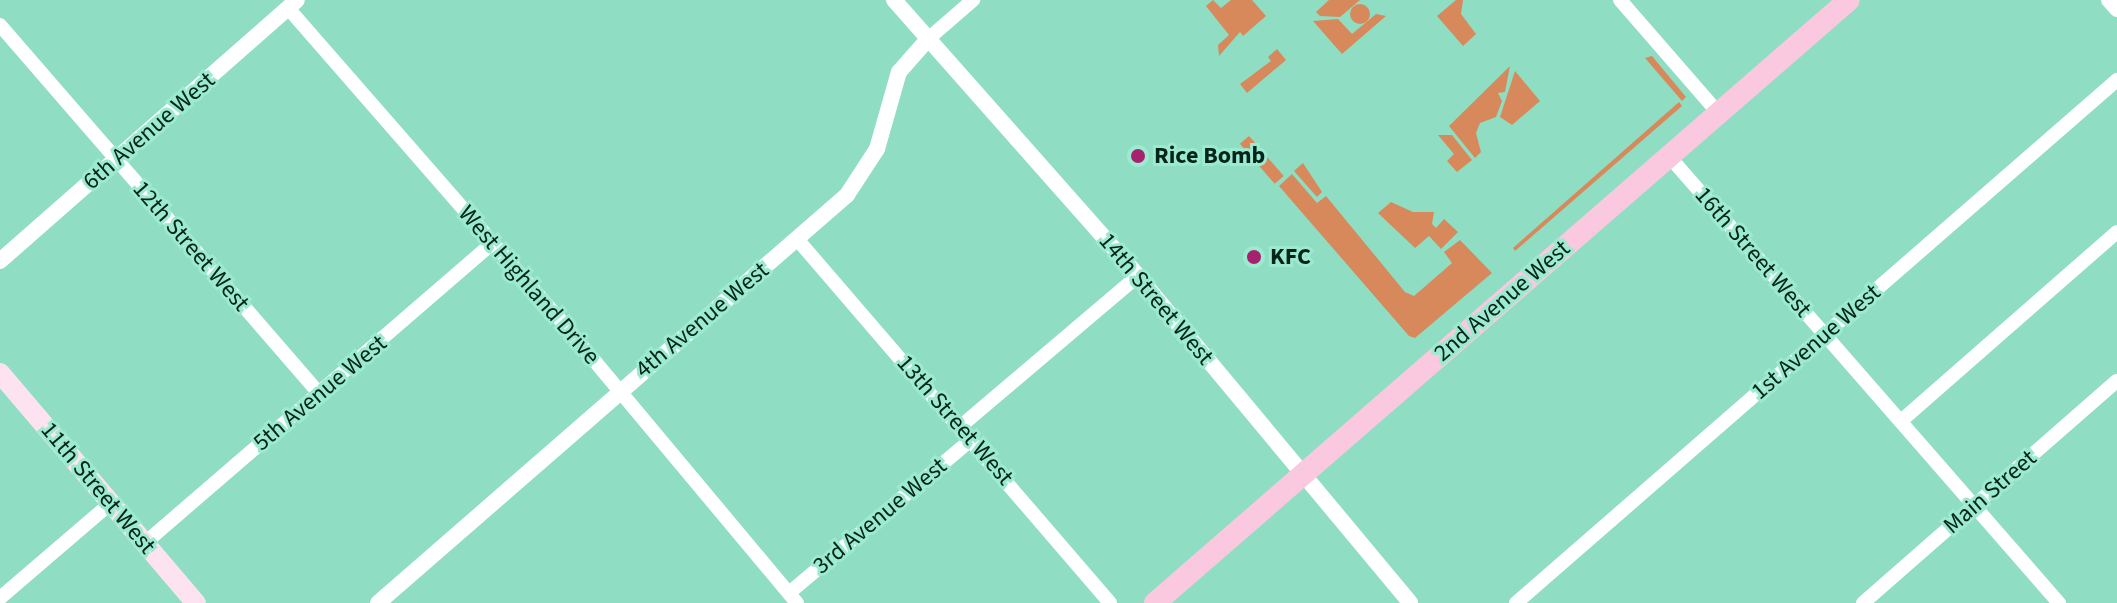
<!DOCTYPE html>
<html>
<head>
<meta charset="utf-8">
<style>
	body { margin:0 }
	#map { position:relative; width:2117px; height:603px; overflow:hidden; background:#8fddc2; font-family:"Source Sans 3",sans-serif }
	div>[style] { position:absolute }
	.green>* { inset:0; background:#d8895b; transform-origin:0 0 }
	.round { border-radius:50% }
	.minor>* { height:14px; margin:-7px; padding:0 7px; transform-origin:7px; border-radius:7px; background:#fff }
	.tertiary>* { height:16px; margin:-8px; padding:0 8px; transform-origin:8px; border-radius:8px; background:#fff }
	.secondary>* { height:20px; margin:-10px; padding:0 10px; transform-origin:10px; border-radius:10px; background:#fce3ef }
	.primary>* { height:22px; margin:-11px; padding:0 11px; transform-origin:11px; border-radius:11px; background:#fac8df }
	.dots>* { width:22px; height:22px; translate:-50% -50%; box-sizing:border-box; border:4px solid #9ceacf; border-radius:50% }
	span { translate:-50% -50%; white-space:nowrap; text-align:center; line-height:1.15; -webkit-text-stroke:6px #9ceacf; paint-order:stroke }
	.street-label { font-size:24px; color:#02241a }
	.poi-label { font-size:24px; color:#02241a; font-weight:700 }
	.left { translate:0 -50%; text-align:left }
</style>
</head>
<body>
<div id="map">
	<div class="green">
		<i style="clip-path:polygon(1213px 0,1221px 8px,1231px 0,1252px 0,1266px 16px,1243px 36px,1240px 32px,1219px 56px,1218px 45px,1229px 35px,1206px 6px)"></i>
		<i style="clip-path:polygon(1329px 0,1360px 0,1340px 17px,1320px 16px,1316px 12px)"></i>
		<i style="clip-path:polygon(1456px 0,1463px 0,1461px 14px,1476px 34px,1463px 46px,1437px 16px)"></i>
		<i class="round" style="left:1350px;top:4px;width:20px;height:20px"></i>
		<i style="clip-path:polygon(1376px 14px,1386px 16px,1342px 54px,1313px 21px,1338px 19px,1352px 34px)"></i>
		<i style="clip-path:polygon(1277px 49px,1286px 60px,1247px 93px,1240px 84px,1271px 61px,1268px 57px)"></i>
		<i style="clip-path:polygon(1652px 56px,1686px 97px,1682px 101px,1645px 58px)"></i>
		<i style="clip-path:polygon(1510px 66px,1505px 92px,1498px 93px,1502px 101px,1496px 117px,1480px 123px,1476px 133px,1481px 152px,1475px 158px,1449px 126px)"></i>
		<i style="clip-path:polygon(1515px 71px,1540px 101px,1512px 125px,1500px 117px)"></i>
		<i style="clip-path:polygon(1679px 102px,1682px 106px,1515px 251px,1513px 248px)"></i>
		<i style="clip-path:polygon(1438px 135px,1452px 135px,1472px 160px,1457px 172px,1447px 161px,1454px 154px)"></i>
		<i style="left:1249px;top:136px;width:53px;height:12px;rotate:49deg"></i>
		<i style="clip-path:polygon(1303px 163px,1322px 192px,1317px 197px,1294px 171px)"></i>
		<i style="clip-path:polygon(1292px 174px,1317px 203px,1326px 196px,1405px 292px,1414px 296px,1452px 263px,1444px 252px,1460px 240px,1492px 273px,1415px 338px,1409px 336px,1279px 186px)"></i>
		<i style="clip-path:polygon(1391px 202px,1413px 212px,1434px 212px,1432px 224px,1436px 228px,1444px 219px,1458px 232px,1441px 249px,1429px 236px,1415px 248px,1378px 213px)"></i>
	</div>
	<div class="minor">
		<i style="left:1620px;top:0;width:151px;rotate:49deg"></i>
		<i style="left:288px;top:8px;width:409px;rotate:48.9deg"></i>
		<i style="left:557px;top:316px;width:374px;rotate:50.1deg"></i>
		<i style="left:0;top:25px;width:488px;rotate:49.1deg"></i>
		<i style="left:928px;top:39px;width:60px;rotate:-40.9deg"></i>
		<i style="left:1668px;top:155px;width:595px;rotate:48.89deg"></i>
		<i style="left:797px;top:239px;width:480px;rotate:49.3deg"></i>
		<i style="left:1901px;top:421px;width:287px;rotate:-41.2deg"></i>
		<i style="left:961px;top:426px;width:232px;rotate:-40.3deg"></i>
		<i style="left:145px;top:543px;width:459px;rotate:-40.8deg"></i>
		<i style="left:789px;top:593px;width:239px;rotate:-40.1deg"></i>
		<i style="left:0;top:598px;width:146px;rotate:-40.6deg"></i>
		<i style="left:1516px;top:603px;width:797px;rotate:-41.03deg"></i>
		<i style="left:1863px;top:603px;width:337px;rotate:-41.2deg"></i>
	</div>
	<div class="tertiary">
		<i style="left:894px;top:0;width:368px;rotate:48.5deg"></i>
		<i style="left:1138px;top:276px;width:425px;rotate:50.2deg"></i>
		<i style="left:2109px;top:0;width:12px;rotate:48deg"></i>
		<i style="left:0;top:261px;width:395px;rotate:-41.3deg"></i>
		<i style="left:378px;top:603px;width:622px;rotate:-41.02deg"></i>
		<i style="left:847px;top:195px;width:55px;rotate:-56.9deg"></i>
		<i style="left:877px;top:149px;width:80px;rotate:-74.1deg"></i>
		<i style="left:899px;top:72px;width:44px;rotate:-48.7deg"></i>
	</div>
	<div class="secondary">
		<i style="left:0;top:373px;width:302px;rotate:49.6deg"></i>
	</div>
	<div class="primary">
		<i style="left:1155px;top:603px;width:919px;rotate:-40.99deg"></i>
	</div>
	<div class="dots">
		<i style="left:1138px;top:156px;background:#a6226e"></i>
		<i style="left:1254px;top:257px;background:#a6226e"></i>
	</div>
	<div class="street-label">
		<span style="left:149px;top:131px;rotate:-41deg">6th Avenue West</span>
		<span style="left:191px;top:246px;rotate:49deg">12th Street West</span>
		<span style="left:1753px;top:252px;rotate:49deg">16th Street West</span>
		<span style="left:529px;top:285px;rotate:49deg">West Highland Drive</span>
		<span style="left:1156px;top:299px;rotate:50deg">14th Street West</span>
		<span style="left:1502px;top:301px;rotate:-41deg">2nd Avenue West</span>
		<span style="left:702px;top:320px;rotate:-40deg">4th Avenue West</span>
		<span style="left:1816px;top:342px;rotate:-41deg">1st Avenue West</span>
		<span style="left:320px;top:393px;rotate:-40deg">5th Avenue West</span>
		<span style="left:955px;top:420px;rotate:49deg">13th Street West</span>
		<span style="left:98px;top:488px;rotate:50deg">11th Street West</span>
		<span style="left:1990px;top:492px;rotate:-41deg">Main Street</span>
		<span style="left:880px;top:516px;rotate:-40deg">3rd Avenue West</span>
	</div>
	<div class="poi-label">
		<span class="left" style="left:1154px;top:156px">Rice Bomb</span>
		<span class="left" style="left:1270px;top:257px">KFC</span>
	</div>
</div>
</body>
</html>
